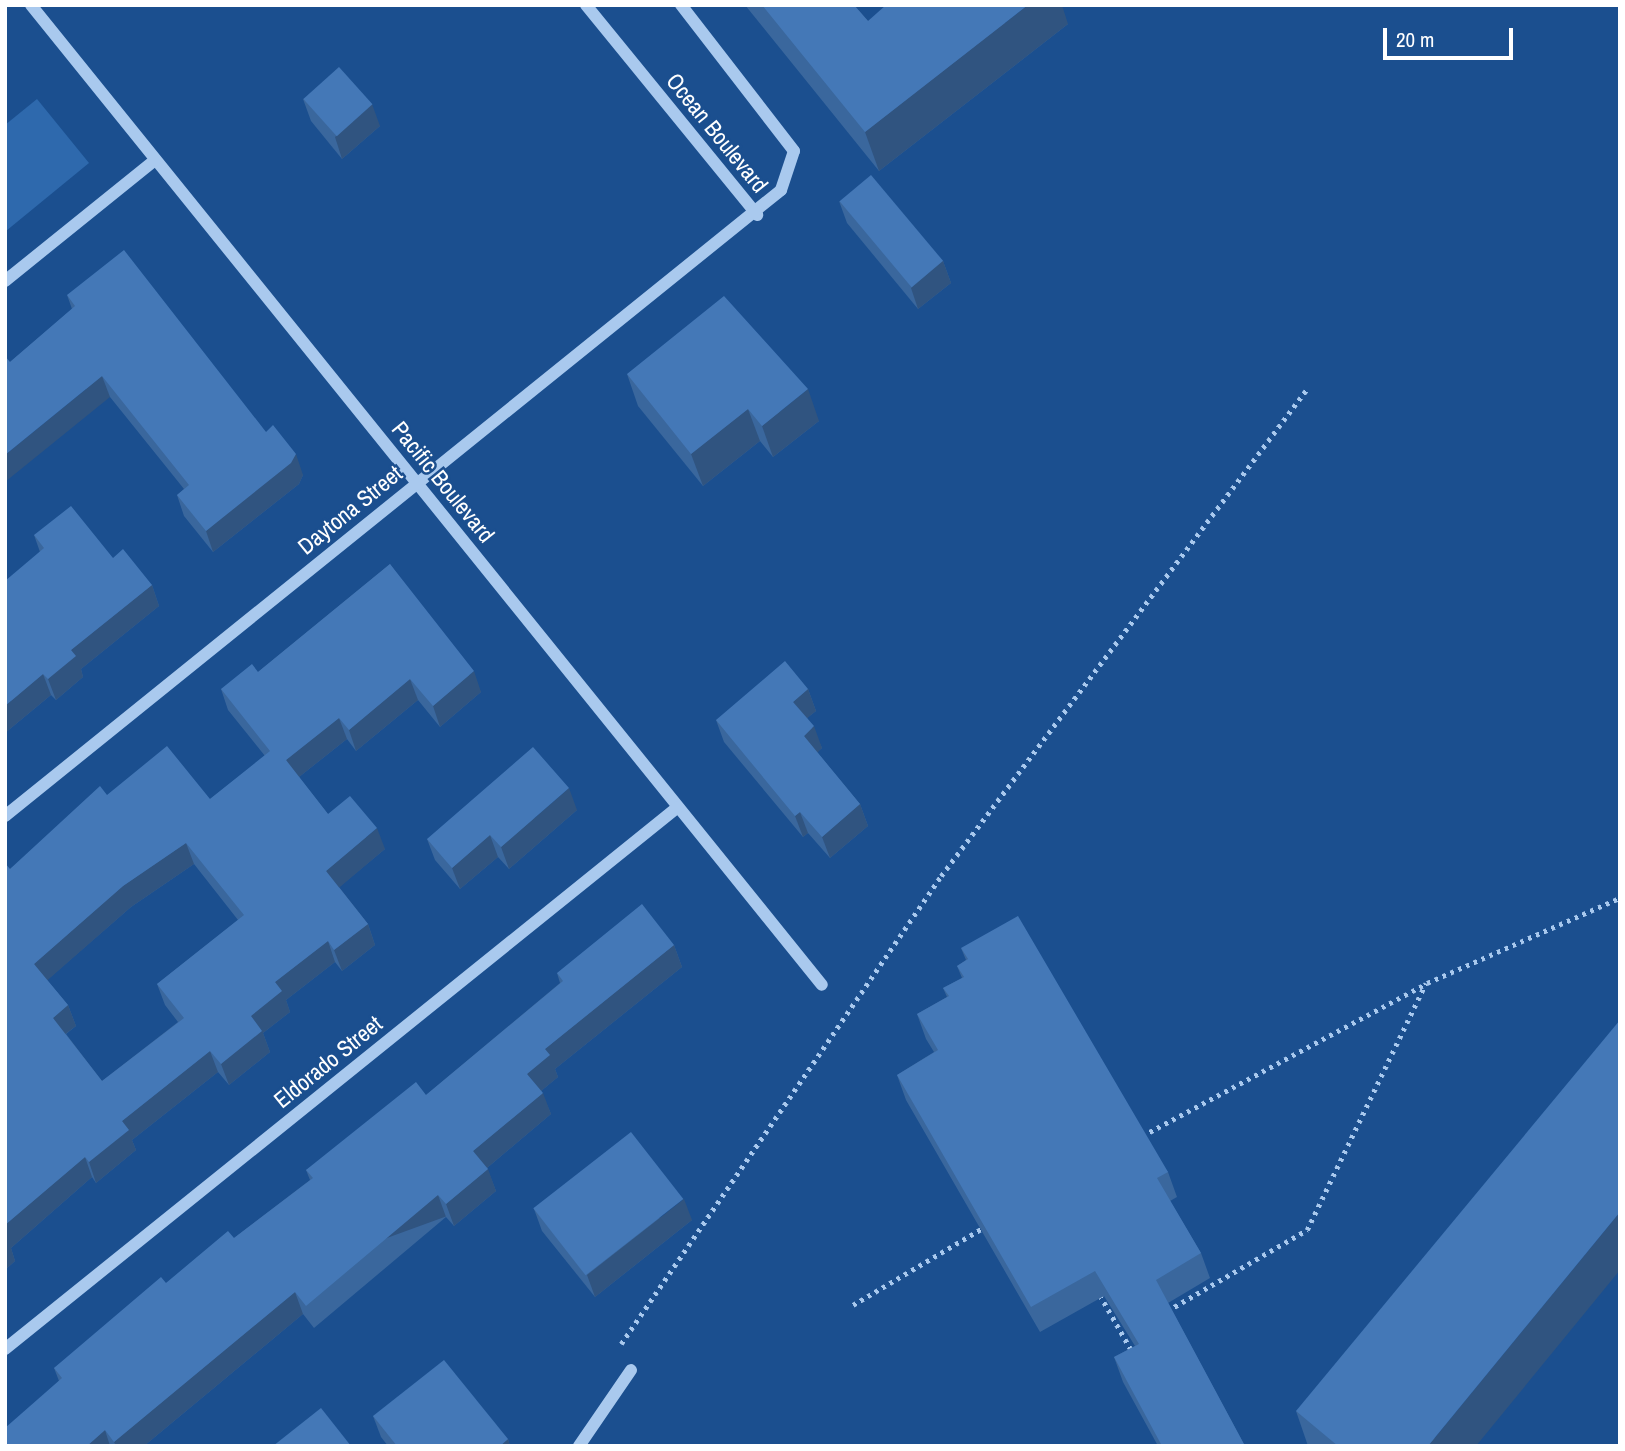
<!DOCTYPE html>
<html>
<head>
<meta charset="utf-8">
<style>
	body { margin:0 }
	#map { position:relative; width:1625px; height:1451px; overflow:hidden; background:#1b4f8f; font-family:"Archivo Narrow",sans-serif }
	div>[style] { position:absolute }
	.green>* { inset:0; background:#2e69ad }
	.path>* { height:4.5px; margin-top:-2.25px; transform-origin:0; background:repeating-linear-gradient(90deg,#a9c9ee 0 3.5px,transparent 0 8.5px) }
	.minor>* { height:12px; margin:-6px; padding:0 6px; transform-origin:6px; border-radius:6px; background:#a9c9ee }
	.wall>* { inset:0; background:#3a679d }
	.shaded-wall>* { inset:0; background:#305480; transform-origin:0 0 }
	.building>* { inset:0; background:#4478b7; transform-origin:0 0 }
	span { translate:-50% -50%; white-space:nowrap; text-align:center; line-height:1.15; -webkit-text-stroke:5px #1b4f8f; paint-order:stroke }
	.street-label { font-size:23px; color:#fff }
	.frame { position:absolute; inset:0; border:7px solid #fff; pointer-events:none }
	.scale { position:absolute; left:1383px; top:28px; width:130px; height:32px; box-sizing:border-box; border:4px solid #fff; border-top:0; padding-left:9px; font-size:21px; line-height:24px; white-space:nowrap; color:#fff; -webkit-text-stroke:5px #1b4f8f; paint-order:stroke }
</style>
</head>
<body>
<div id="map">
	<div class="green">
		<i style="clip-path:polygon(37px 99px,89px 163px,6px 231px,5px 125px)"></i>
	</div>
	<div class="path">
		<i style="left:1142px;top:1136px;width:323px;rotate:-28.2deg"></i>
		<i style="left:1427px;top:983px;width:211px;rotate:-23.8deg"></i>
		<i style="left:1100px;top:1295px;width:64px;rotate:60.3deg"></i>
		<i style="left:853px;top:1305px;width:155px;rotate:-30.7deg"></i>
		<i style="left:1167px;top:1311px;width:162px;rotate:-30.1deg"></i>
		<i style="left:1307px;top:1230px;width:274px;rotate:-64.3deg"></i>
		<i style="left:621px;top:1344px;width:567px;rotate:-55.64deg"></i>
		<i style="left:941px;top:876px;width:609px;rotate:-53.07deg"></i>
	</div>
	<div class="minor">
		<i style="left:31px;top:5px;width:1259px;rotate:51.09deg"></i>
		<i style="left:586px;top:5px;width:271px;rotate:50.8deg"></i>
		<i style="left:5px;top:281px;width:193px;rotate:-38.9deg"></i>
		<i style="left:5px;top:816px;width:997px;rotate:-38.89deg"></i>
		<i style="left:781px;top:190px;width:41px;rotate:-71.6deg"></i>
		<i style="left:794px;top:151px;width:185px;rotate:-127.7deg"></i>
		<i style="left:5px;top:1349px;width:864px;rotate:-38.85deg"></i>
		<i style="left:579px;top:1446px;width:92px;rotate:-55.6deg"></i>
	</div>
	<div class="wall">
		<i style="clip-path:polygon(745px 5px,854px 5px,868px 21px,1068px 24px,879px 171px)"></i>
		<i style="clip-path:polygon(303px 99px,380px 126px,342px 159px,311px 121px)"></i>
		<i style="clip-path:polygon(839px 201px,943px 261px,951px 283px,918px 309px,847px 223px)"></i>
		<i style="clip-path:polygon(67px 295px,266px 432px,303px 475px,299px 484px,213px 552px,184px 516px,177px 495px,184px 489px,110px 397px,10px 362px,72px 309px)"></i>
		<i style="clip-path:polygon(627px 374px,819px 421px,773px 457px,760px 441px,703px 486px,638px 406px)"></i>
		<i style="clip-path:polygon(34px 535px,113px 558px,152px 585px,159px 606px,81px 669px,83px 677px,56px 700px,51px 695px,5px 733px,40px 552px)"></i>
		<i style="clip-path:polygon(evenodd,390px 564px,481px 692px,440px 727px,418px 700px,356px 751px,347px 739px,299px 777px,328px 814px,385px 849px,339px 887px,368px 924px,375px 945px,342px 971px,335px 962px,286px 1000px,290px 1012px,263px 1033px,270px 1052px,229px 1085px,218px 1072px,132px 1140px,136px 1150px,96px 1183px,92px 1177px,11px 1248px,15px 1261px,5px 1270px,10px 869px,107px 795px,210px 799px,265px 756px,228px 710px,221px 689px,258px 672px,390px 564px,194px 864px,238px 920px,157px 984px,165px 1005px,178px 1022px,102px 1081px,66px 1034px,76px 1026px,68px 1005px,47px 980px,131px 907px,194px 864px)"></i>
		<i style="clip-path:polygon(808px 689px,816px 711px,807px 718px,822px 748px,817px 752px,860px 804px,868px 826px,830px 858px,808px 833px,803px 837px,724px 742px,716px 720px)"></i>
		<i style="clip-path:polygon(577px 810px,509px 869px,498px 857px,460px 889px,435px 860px,427px 839px)"></i>
		<i style="clip-path:polygon(674px 945px,682px 967px,555px 1069px,558px 1077px,541px 1091px,551px 1114px,487px 1168px,496px 1191px,454px 1226px,446px 1217px,314px 1328px,303px 1314px,144px 1446px,5px 1446px,59px 1381px,54px 1368px,166px 1283px,234px 1238px,310px 1180px,306px 1170px,426px 1095px,560px 983px,557px 973px)"></i>
		<i style="clip-path:polygon(961px 948px,1168px 1172px,1177px 1197px,1170px 1201px,1201px 1253px,1210px 1278px,1168px 1303px,1245px 1446px,1158px 1446px,1123px 1382px,1114px 1357px,1135px 1346px,1104px 1296px,1040px 1332px,906px 1100px,897px 1075px,934px 1052px,926px 1039px,917px 1014px,947px 997px,943px 988px,962px 978px,957px 966px,966px 960px)"></i>
		<i style="clip-path:polygon(534px 1209px,692px 1220px,595px 1297px,542px 1231px)"></i>
		<i style="clip-path:polygon(1296px 1411px,1476px 1446px,1308px 1446px)"></i>
		<i style="clip-path:polygon(373px 1416px,508px 1439px,510px 1446px,388px 1446px,381px 1437px)"></i>
	</div>
	<div class="shaded-wall">
		<i style="clip-path:polygon(1028px 5px,1062px 5px,1068px 24px,879px 171px,865px 132px)"></i>
		<i style="clip-path:polygon(372px 104px,380px 126px,342px 159px,335px 137px)"></i>
		<i style="clip-path:polygon(943px 261px,951px 283px,918px 309px,911px 288px)"></i>
		<i style="clip-path:polygon(102px 376px,110px 397px,5px 482px,5px 455px)"></i>
		<i style="clip-path:polygon(808px 389px,819px 421px,773px 457px,762px 426px)"></i>
		<i style="clip-path:polygon(748px 409px,760px 441px,703px 486px,691px 454px)"></i>
		<i style="clip-path:polygon(296px 454px,303px 475px,299px 484px,213px 552px,206px 531px)"></i>
		<i style="clip-path:polygon(152px 585px,159px 606px,81px 669px,83px 677px,56px 700px,48px 679px,71px 650px)"></i>
		<i style="clip-path:polygon(474px 671px,481px 692px,440px 727px,433px 706px)"></i>
		<i style="clip-path:polygon(43px 674px,51px 695px,5px 733px,5px 706px)"></i>
		<i style="clip-path:polygon(410px 679px,418px 700px,356px 751px,349px 730px)"></i>
		<i style="clip-path:polygon(808px 689px,816px 711px,801px 723px,793px 702px)"></i>
		<i style="clip-path:polygon(339px 718px,347px 739px,294px 781px,286px 760px)"></i>
		<i style="clip-path:polygon(814px 726px,822px 748px,812px 758px,804px 736px)"></i>
		<i style="clip-path:polygon(569px 788px,577px 810px,509px 869px,501px 847px)"></i>
		<i style="clip-path:polygon(860px 804px,868px 826px,830px 858px,822px 837px)"></i>
		<i style="clip-path:polygon(800px 812px,808px 833px,803px 837px,795px 816px)"></i>
		<i style="clip-path:polygon(377px 828px,385px 849px,334px 892px,326px 871px)"></i>
		<i style="clip-path:polygon(490px 835px,498px 857px,460px 889px,452px 868px)"></i>
		<i style="clip-path:polygon(186px 843px,194px 864px,131px 907px,42px 985px,34px 964px,123px 886px)"></i>
		<i style="clip-path:polygon(368px 924px,375px 945px,342px 971px,334px 950px)"></i>
		<i style="clip-path:polygon(328px 941px,335px 962px,286px 1000px,290px 1012px,263px 1033px,270px 1052px,229px 1085px,221px 1064px,251px 1016px,275px 982px)"></i>
		<i style="clip-path:polygon(674px 945px,682px 967px,555px 1069px,558px 1077px,535px 1096px,527px 1074px,545px 1049px)"></i>
		<i style="clip-path:polygon(68px 1005px,76px 1026px,60px 1038px,53px 1018px)"></i>
		<i style="clip-path:polygon(210px 1051px,218px 1072px,132px 1140px,136px 1150px,96px 1183px,89px 1162px,122px 1121px)"></i>
		<i style="clip-path:polygon(543px 1093px,551px 1114px,481px 1173px,473px 1151px)"></i>
		<i style="clip-path:polygon(85px 1157px,92px 1177px,11px 1248px,15px 1261px,5px 1270px,5px 1225px)"></i>
		<i style="clip-path:polygon(488px 1169px,496px 1191px,454px 1226px,446px 1204px)"></i>
		<i style="left:438px;top:1195px;width:23px;height:172px;rotate:70deg"></i>
		<i style="clip-path:polygon(684px 1199px,692px 1220px,595px 1297px,587px 1275px)"></i>
		<i style="clip-path:polygon(1620px 1212px,1620px 1270px,1476px 1446px,1428px 1446px)"></i>
		<i style="clip-path:polygon(295px 1292px,303px 1314px,144px 1446px,116px 1446px,114px 1442px)"></i>
		<i style="clip-path:polygon(105px 1430px,110px 1446px,87px 1446px)"></i>
		<i style="clip-path:polygon(508px 1439px,510px 1446px,500px 1446px)"></i>
	</div>
	<div class="building">
		<i style="clip-path:polygon(762px 5px,854px 5px,868px 21px,886px 5px,1028px 5px,865px 132px)"></i>
		<i style="left:339px;top:67px;width:50px;height:48px;rotate:48deg"></i>
		<i style="left:871px;top:175px;width:112px;height:41px;rotate:50deg"></i>
		<i style="clip-path:polygon(124px 250px,266px 432px,273px 425px,296px 454px,291px 463px,206px 531px,177px 495px,189px 485px,102px 376px,5px 455px,5px 356px,10px 362px,75px 306px,67px 295px)"></i>
		<i style="clip-path:polygon(724px 296px,808px 389px,762px 426px,748px 409px,691px 454px,627px 374px)"></i>
		<i style="clip-path:polygon(71px 506px,113px 558px,123px 549px,152px 585px,71px 650px,76px 656px,48px 679px,43px 674px,5px 706px,5px 581px,44px 548px,34px 535px)"></i>
		<i style="clip-path:polygon(evenodd,390px 564px,474px 671px,433px 706px,410px 679px,349px 730px,339px 718px,286px 760px,328px 814px,350px 796px,377px 828px,326px 871px,368px 924px,334px 950px,328px 941px,275px 982px,282px 991px,251px 1016px,262px 1031px,221px 1064px,210px 1051px,122px 1121px,129px 1130px,89px 1162px,85px 1157px,5px 1225px,5px 863px,10px 869px,100px 786px,107px 795px,167px 746px,210px 799px,270px 751px,221px 689px,252px 664px,258px 672px,390px 564px,186px 843px,244px 915px,157px 984px,184px 1018px,102px 1081px,53px 1018px,68px 1005px,34px 964px,123px 886px,186px 843px)"></i>
		<i style="clip-path:polygon(785px 661px,808px 689px,793px 702px,814px 726px,804px 736px,860px 804px,822px 837px,800px 812px,795px 816px,716px 720px)"></i>
		<i style="clip-path:polygon(533px 747px,569px 788px,501px 847px,490px 835px,452px 868px,427px 839px)"></i>
		<i style="clip-path:polygon(642px 904px,674px 945px,545px 1049px,550px 1055px,527px 1074px,543px 1093px,473px 1151px,488px 1169px,446px 1204px,438px 1195px,306px 1306px,295px 1292px,114px 1442px,105px 1430px,87px 1446px,5px 1446px,5px 1428px,62px 1378px,54px 1368px,161px 1277px,166px 1283px,228px 1231px,234px 1238px,313px 1178px,306px 1170px,416px 1082px,426px 1095px,563px 981px,557px 973px)"></i>
		<i style="clip-path:polygon(1018px 916px,1168px 1172px,1157px 1178px,1201px 1253px,1156px 1280px,1245px 1446px,1210px 1446px,1209px 1444px,1206px 1446px,1162px 1446px,1114px 1357px,1139px 1344px,1095px 1271px,1031px 1307px,897px 1075px,938px 1050px,917px 1014px,949px 996px,943px 988px,964px 977px,957px 966px,968px 959px,961px 948px)"></i>
		<i style="clip-path:polygon(1620px 1020px,1620px 1212px,1428px 1446px,1338px 1446px,1296px 1411px)"></i>
		<i style="left:631px;top:1132px;width:85px;height:124px;rotate:52deg"></i>
		<i style="clip-path:polygon(444px 1360px,508px 1439px,500px 1446px,397px 1446px,373px 1416px)"></i>
		<i style="clip-path:polygon(321px 1408px,351px 1446px,273px 1446px)"></i>
	</div>
	<div class="street-label">
		<span style="left:717px;top:133px;rotate:51deg">Ocean Boulevard</span>
		<span style="left:443px;top:482px;rotate:51deg">Pacific Boulevard</span>
		<span style="left:350px;top:510px;rotate:-39deg">Daytona Street</span>
		<span style="left:328px;top:1062px;rotate:-39deg">Eldorado Street</span>
	</div>
	<div class="frame"></div>
	<div class="scale">20 m</div>
</div>
</body>
</html>
